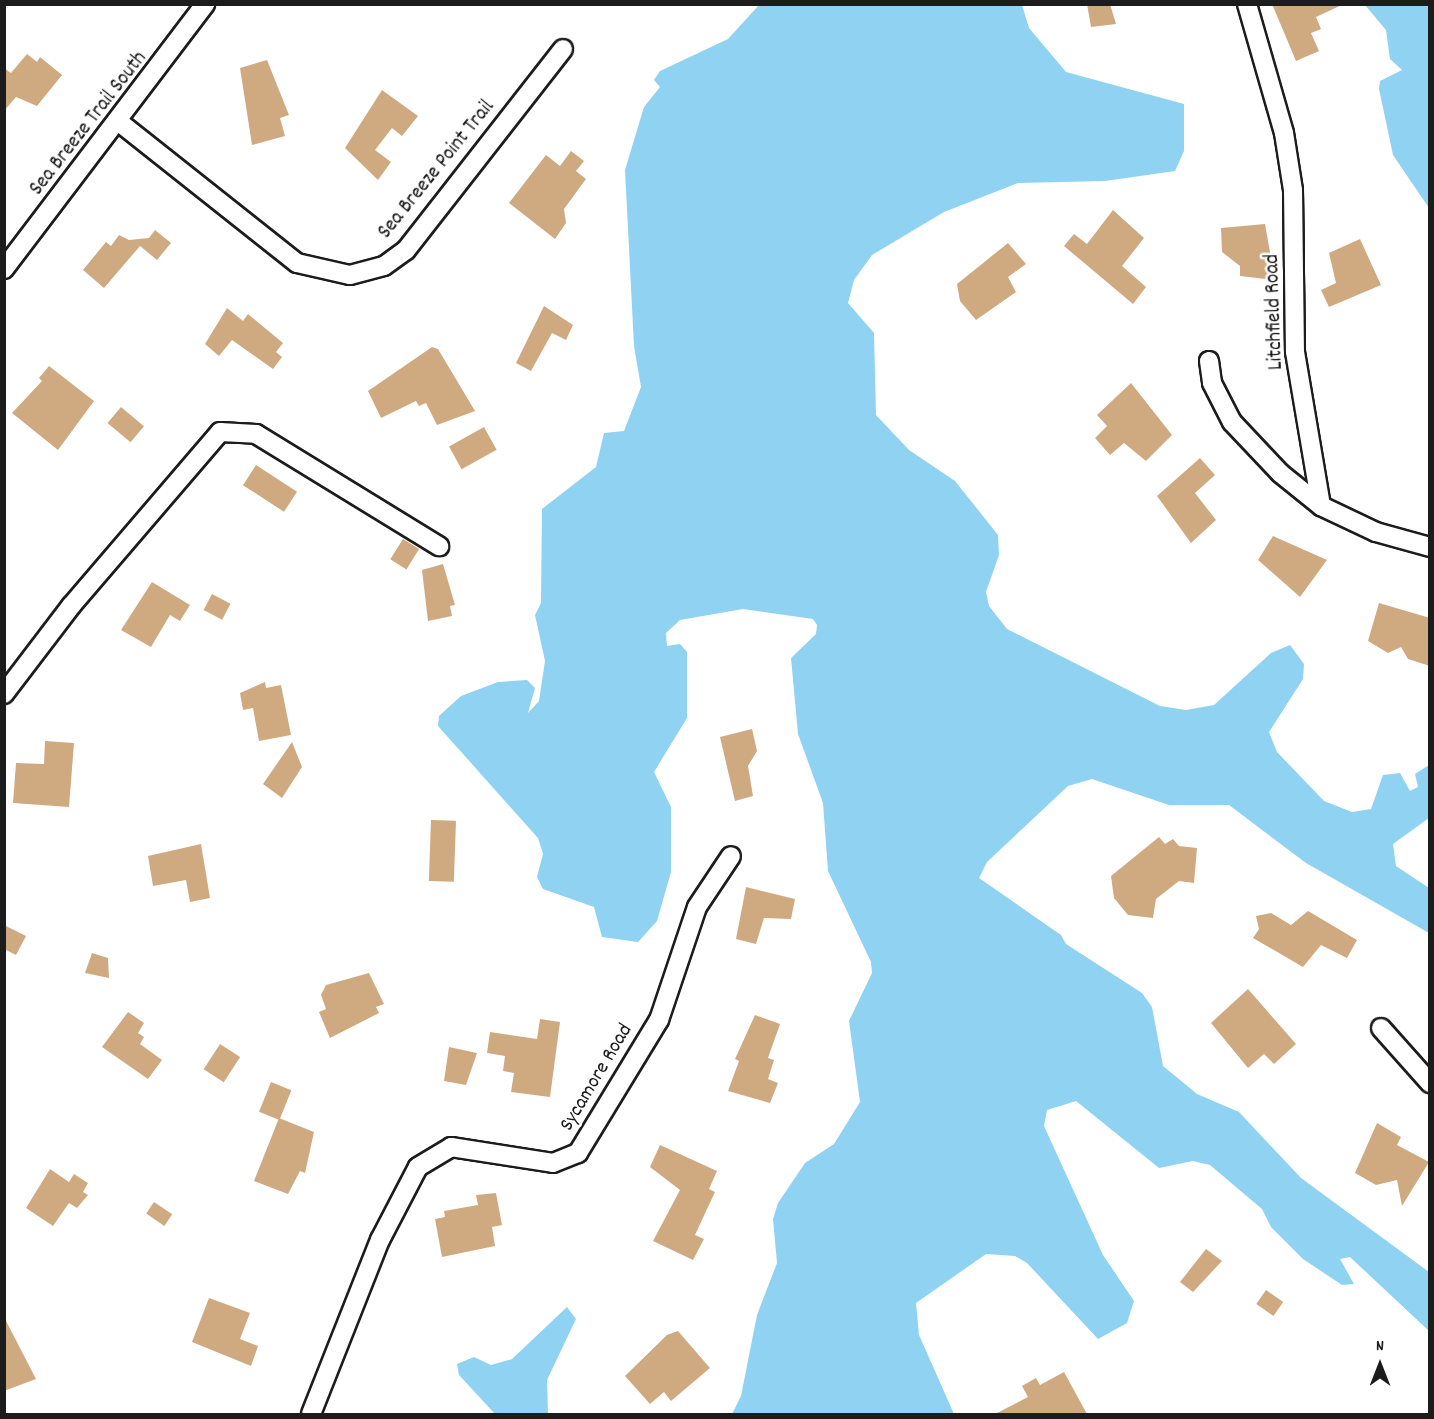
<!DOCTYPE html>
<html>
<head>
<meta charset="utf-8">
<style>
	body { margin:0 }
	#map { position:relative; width:1434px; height:1419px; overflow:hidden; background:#fff; font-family:Dekko,sans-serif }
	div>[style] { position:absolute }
	.water>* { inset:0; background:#8fd2f1 }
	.building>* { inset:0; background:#cfaa81; transform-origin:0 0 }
	.roads { filter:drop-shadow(2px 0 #1c1c1c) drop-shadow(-2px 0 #1c1c1c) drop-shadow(0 2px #1c1c1c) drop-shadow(0 -2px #1c1c1c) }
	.minor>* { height:18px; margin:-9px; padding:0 9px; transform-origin:9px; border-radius:9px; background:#fff }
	span { translate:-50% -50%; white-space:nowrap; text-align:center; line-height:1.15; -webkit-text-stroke:5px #fff; paint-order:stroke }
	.street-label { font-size:21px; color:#1c1c1c }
	.frame { position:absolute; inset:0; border:6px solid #1c1c1c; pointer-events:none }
	.north { position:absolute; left:1350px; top:1335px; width:60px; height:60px; -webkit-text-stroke:4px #fff; paint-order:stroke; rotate:0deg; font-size:16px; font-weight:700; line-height:24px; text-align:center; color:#1c1c1c }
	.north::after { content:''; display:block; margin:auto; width:21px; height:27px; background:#1c1c1c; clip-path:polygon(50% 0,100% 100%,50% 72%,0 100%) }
</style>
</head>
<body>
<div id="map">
	<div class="water">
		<i style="clip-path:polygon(759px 5px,1022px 5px,1029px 28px,1066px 72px,1184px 104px,1184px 151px,1175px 171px,1105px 181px,1018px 183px,944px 212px,872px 255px,854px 280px,848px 303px,874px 333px,876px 415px,909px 450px,955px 481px,998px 535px,999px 555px,986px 592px,989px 606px,1007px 629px,1160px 706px,1186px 710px,1214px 705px,1271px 653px,1290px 645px,1304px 664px,1303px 679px,1269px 732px,1277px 752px,1324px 801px,1352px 812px,1371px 809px,1383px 775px,1400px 773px,1410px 791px,1418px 787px,1415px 774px,1429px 765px,1429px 818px,1393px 844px,1396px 866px,1429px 888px,1429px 933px,1306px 863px,1229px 805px,1169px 805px,1092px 779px,1068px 786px,987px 862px,979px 878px,1061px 935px,1066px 944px,1142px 993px,1152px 1007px,1163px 1066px,1197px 1094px,1239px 1112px,1301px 1178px,1429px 1272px,1429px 1331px,1350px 1257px,1340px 1259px,1354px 1284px,1342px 1285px,1303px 1259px,1271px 1227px,1262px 1209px,1210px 1165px,1193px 1161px,1159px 1168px,1076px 1101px,1047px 1110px,1044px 1126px,1103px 1255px,1134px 1301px,1127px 1323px,1098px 1339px,1027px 1263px,1015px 1256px,986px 1254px,916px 1303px,919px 1335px,954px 1414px,732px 1414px,741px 1396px,757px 1315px,777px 1263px,773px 1219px,778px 1203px,805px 1163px,834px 1144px,860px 1102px,849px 1021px,872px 973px,871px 962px,828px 871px,823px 803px,798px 734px,791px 658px,816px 634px,817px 625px,813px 619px,743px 609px,680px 620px,666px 633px,667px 646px,680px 644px,687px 652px,687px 718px,654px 772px,671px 807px,671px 872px,657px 921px,638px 942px,602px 937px,594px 907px,543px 889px,537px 877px,543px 854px,538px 838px,438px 726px,439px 716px,461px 696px,498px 682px,527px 680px,535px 688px,528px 713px,539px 701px,545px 661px,535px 615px,541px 603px,542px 509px,596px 467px,604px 433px,624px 431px,641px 387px,634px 346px,625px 170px,644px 107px,660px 87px,654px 80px,660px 71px,728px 39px)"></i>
		<i style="clip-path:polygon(1365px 5px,1429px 5px,1429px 208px,1393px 155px,1379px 89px,1380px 81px,1402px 70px,1390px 59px,1386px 30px)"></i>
		<i style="clip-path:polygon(567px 1307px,576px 1319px,547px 1380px,548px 1414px,495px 1414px,459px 1375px,457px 1364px,474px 1357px,491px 1365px,512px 1359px)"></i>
	</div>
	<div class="building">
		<i style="clip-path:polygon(1087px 4px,1110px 4px,1116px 24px,1091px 27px)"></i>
		<i style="clip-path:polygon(1272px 4px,1344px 4px,1316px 17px,1321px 29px,1311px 33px,1319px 51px,1296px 61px)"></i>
		<i style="clip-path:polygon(27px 54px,37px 62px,40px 57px,62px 75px,37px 106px,16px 97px,4px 111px,4px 68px,11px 73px)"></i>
		<i style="clip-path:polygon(267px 60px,289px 115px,280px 118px,285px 136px,252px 145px,240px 68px)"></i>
		<i style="clip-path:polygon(382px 90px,418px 116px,402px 136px,392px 128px,375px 150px,391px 162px,378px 180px,345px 148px)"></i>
		<i style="clip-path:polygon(571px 151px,584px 161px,576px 171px,586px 179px,564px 209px,566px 223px,555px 239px,509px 203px,546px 155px,560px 166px)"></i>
		<i style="clip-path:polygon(1113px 210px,1144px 238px,1122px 266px,1146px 287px,1133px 304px,1064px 246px,1074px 234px,1087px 244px)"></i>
		<i style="clip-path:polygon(1265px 224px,1275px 280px,1240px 276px,1240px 266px,1222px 252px,1221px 228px)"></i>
		<i style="clip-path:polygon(155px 230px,171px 243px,157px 260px,140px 246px,104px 288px,83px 270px,106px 242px,111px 246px,119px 235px,129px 240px,149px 238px)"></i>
		<i style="clip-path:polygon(1360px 239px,1381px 285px,1329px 307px,1321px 290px,1336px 283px,1329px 253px)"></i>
		<i style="clip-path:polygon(1008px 243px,1026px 264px,1008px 277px,1016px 292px,976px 320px,960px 301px,957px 284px)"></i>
		<i style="clip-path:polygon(544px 306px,573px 325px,566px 340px,552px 333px,531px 371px,516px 363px)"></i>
		<i style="clip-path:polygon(227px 308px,243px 321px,248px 314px,283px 343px,276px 352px,282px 357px,273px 369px,232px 340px,219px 356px,205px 344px)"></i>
		<i style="clip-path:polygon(432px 347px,438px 349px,475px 411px,437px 425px,426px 403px,419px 406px,416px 401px,381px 418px,368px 391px)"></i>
		<i style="clip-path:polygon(49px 366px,94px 401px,58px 450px,12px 413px,42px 381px,39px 378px)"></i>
		<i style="clip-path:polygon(1131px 383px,1172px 435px,1146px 461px,1124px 443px,1110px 455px,1095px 438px,1107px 426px,1097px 415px)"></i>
		<i style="left:121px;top:407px;width:30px;height:21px;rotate:40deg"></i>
		<i style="left:484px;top:427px;width:26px;height:40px;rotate:61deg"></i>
		<i style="clip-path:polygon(1200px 458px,1215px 475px,1195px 493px,1216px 520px,1191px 543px,1157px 496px)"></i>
		<i style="left:256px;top:465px;width:49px;height:24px;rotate:33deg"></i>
		<i style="clip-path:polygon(1273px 536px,1327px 560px,1300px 597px,1258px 560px)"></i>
		<i style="left:403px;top:539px;width:19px;height:24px;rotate:32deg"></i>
		<i style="clip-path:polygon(443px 564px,455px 605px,450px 606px,452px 616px,428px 621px,422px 570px)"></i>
		<i style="clip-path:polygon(152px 582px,190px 605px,180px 621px,170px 615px,151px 647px,121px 630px)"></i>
		<i style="left:212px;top:594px;width:21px;height:18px;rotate:28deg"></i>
		<i style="clip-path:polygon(1379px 603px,1430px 618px,1430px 666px,1408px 659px,1401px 647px,1388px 653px,1368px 641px)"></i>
		<i style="clip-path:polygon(265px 682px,266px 688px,281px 685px,291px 735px,259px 741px,253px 708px,243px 710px,240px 693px)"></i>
		<i style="clip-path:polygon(752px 729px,757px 751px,748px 766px,753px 796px,735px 801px,720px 737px)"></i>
		<i style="clip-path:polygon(45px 741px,74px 743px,69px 807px,13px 803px,16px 763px,44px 764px)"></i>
		<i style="clip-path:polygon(292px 742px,302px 767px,282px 798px,263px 784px)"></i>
		<i style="left:431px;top:820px;width:25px;height:61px;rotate:2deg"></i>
		<i style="clip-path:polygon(1159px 837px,1165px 844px,1173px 839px,1179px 846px,1197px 848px,1194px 883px,1179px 881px,1156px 899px,1153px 918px,1128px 915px,1114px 898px,1111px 876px)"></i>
		<i style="clip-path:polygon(201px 844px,210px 898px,190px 902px,186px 880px,153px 886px,148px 856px)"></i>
		<i style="clip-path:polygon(746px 887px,795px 899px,791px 919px,764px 918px,756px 944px,736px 939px)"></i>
		<i style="clip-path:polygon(1308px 911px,1357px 940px,1347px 958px,1321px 945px,1303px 967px,1253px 938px,1259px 929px,1256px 916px,1271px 913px,1291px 925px)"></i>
		<i style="clip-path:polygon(4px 925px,26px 936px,16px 955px,4px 949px)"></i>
		<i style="clip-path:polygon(92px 953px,108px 958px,109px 978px,85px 973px)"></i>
		<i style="clip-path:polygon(369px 973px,384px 1004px,376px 1007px,379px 1013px,330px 1038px,319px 1012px,326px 1009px,321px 995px,326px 985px)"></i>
		<i style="clip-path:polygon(1248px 989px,1296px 1044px,1274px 1064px,1264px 1054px,1248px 1068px,1211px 1023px)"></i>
		<i style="clip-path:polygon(128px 1012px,144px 1023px,138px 1033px,144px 1037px,140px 1044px,162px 1060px,148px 1079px,102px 1047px)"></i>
		<i style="clip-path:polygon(755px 1015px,780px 1024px,768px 1058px,774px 1060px,768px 1079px,778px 1083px,770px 1103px,728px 1091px,739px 1061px,735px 1059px)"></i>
		<i style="clip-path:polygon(540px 1019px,560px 1022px,550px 1097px,511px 1092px,514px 1073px,503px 1071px,505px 1056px,487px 1053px,490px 1032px,537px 1039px)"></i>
		<i style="left:220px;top:1044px;width:24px;height:30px;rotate:33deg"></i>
		<i style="clip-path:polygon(449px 1047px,477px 1053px,466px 1085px,444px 1081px)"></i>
		<i style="left:271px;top:1082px;width:22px;height:32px;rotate:22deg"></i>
		<i style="clip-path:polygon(279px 1118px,314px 1132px,305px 1173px,300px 1171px,288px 1194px,254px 1181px)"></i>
		<i style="clip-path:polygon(1377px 1123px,1401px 1137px,1397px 1145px,1429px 1162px,1402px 1206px,1397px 1180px,1376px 1185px,1355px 1173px)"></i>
		<i style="clip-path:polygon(660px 1145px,717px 1171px,709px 1189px,715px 1192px,695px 1235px,704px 1239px,693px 1260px,653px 1241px,680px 1190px,650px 1167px)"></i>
		<i style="clip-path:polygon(50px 1169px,69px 1182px,74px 1174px,88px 1183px,83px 1192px,88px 1195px,77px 1208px,69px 1203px,53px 1226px,26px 1208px)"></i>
		<i style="clip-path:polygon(496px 1193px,502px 1225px,492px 1227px,495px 1246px,442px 1257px,435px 1219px,445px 1217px,444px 1211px,478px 1205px,476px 1195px)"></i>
		<i style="left:154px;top:1202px;width:22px;height:14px;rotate:34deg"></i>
		<i style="clip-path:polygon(1206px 1249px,1222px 1261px,1193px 1292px,1180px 1282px)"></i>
		<i style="left:1266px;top:1290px;width:21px;height:17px;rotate:35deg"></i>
		<i style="clip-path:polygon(209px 1298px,250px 1313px,240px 1339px,258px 1346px,251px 1366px,192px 1342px)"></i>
		<i style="clip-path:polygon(4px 1317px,36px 1379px,4px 1391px)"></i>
		<i style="clip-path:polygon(678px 1331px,710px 1368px,671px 1401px,664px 1392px,650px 1404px,625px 1376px,667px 1335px)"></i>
		<i style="clip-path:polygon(1064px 1372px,1087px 1414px,995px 1414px,1028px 1397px,1022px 1386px,1036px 1378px,1040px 1385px)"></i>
	</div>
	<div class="roads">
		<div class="minor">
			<i style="left:1247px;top:4px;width:134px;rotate:74deg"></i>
			<i style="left:1284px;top:133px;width:58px;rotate:81deg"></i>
			<i style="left:1293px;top:190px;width:162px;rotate:89.3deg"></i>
			<i style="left:1295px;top:352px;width:156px;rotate:80.4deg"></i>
			<i style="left:1321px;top:506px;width:61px;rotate:25.3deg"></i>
			<i style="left:1376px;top:532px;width:56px;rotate:15.5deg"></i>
			<i style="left:119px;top:122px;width:227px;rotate:38.4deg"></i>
			<i style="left:297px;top:263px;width:54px;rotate:12.8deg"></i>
			<i style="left:350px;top:275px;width:35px;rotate:-15deg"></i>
			<i style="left:384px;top:266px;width:27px;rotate:-36deg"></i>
			<i style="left:406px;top:250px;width:255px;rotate:-52deg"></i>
			<i style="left:4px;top:269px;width:333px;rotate:-52.8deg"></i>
			<i style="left:1209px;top:361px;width:22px;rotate:82deg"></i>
			<i style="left:1212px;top:383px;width:44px;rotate:62.9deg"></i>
			<i style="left:1232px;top:422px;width:70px;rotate:46.7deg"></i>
			<i style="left:1280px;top:473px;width:53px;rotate:38.8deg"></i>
			<i style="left:4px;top:694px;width:111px;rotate:-52.7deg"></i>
			<i style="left:71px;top:606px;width:229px;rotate:-49.4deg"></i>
			<i style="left:220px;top:432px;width:36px;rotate:3deg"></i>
			<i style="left:256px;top:434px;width:215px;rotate:31.5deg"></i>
			<i style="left:1381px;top:1028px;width:74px;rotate:48.3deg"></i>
			<i style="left:311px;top:1414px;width:187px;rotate:-68.4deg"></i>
			<i style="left:380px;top:1240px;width:82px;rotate:-62.5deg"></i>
			<i style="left:418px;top:1167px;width:39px;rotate:-31deg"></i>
			<i style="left:451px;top:1147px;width:103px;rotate:8.9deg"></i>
			<i style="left:553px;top:1163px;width:27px;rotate:-22deg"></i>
			<i style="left:578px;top:1153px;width:156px;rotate:-58.7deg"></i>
			<i style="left:659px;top:1020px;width:119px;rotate:-71.4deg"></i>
			<i style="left:697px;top:907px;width:61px;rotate:-56.3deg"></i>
		</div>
	</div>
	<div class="street-label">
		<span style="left:89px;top:124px;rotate:-52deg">Sea Breeze Trail South</span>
		<span style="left:437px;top:170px;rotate:-51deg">Sea Breeze Point Trail</span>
		<span style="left:1275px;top:312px;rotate:-92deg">Litchfield Road</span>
		<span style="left:597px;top:1078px;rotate:-59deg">Sycamore Road</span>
	</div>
	<div class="frame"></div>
	<div class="north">N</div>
</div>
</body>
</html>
